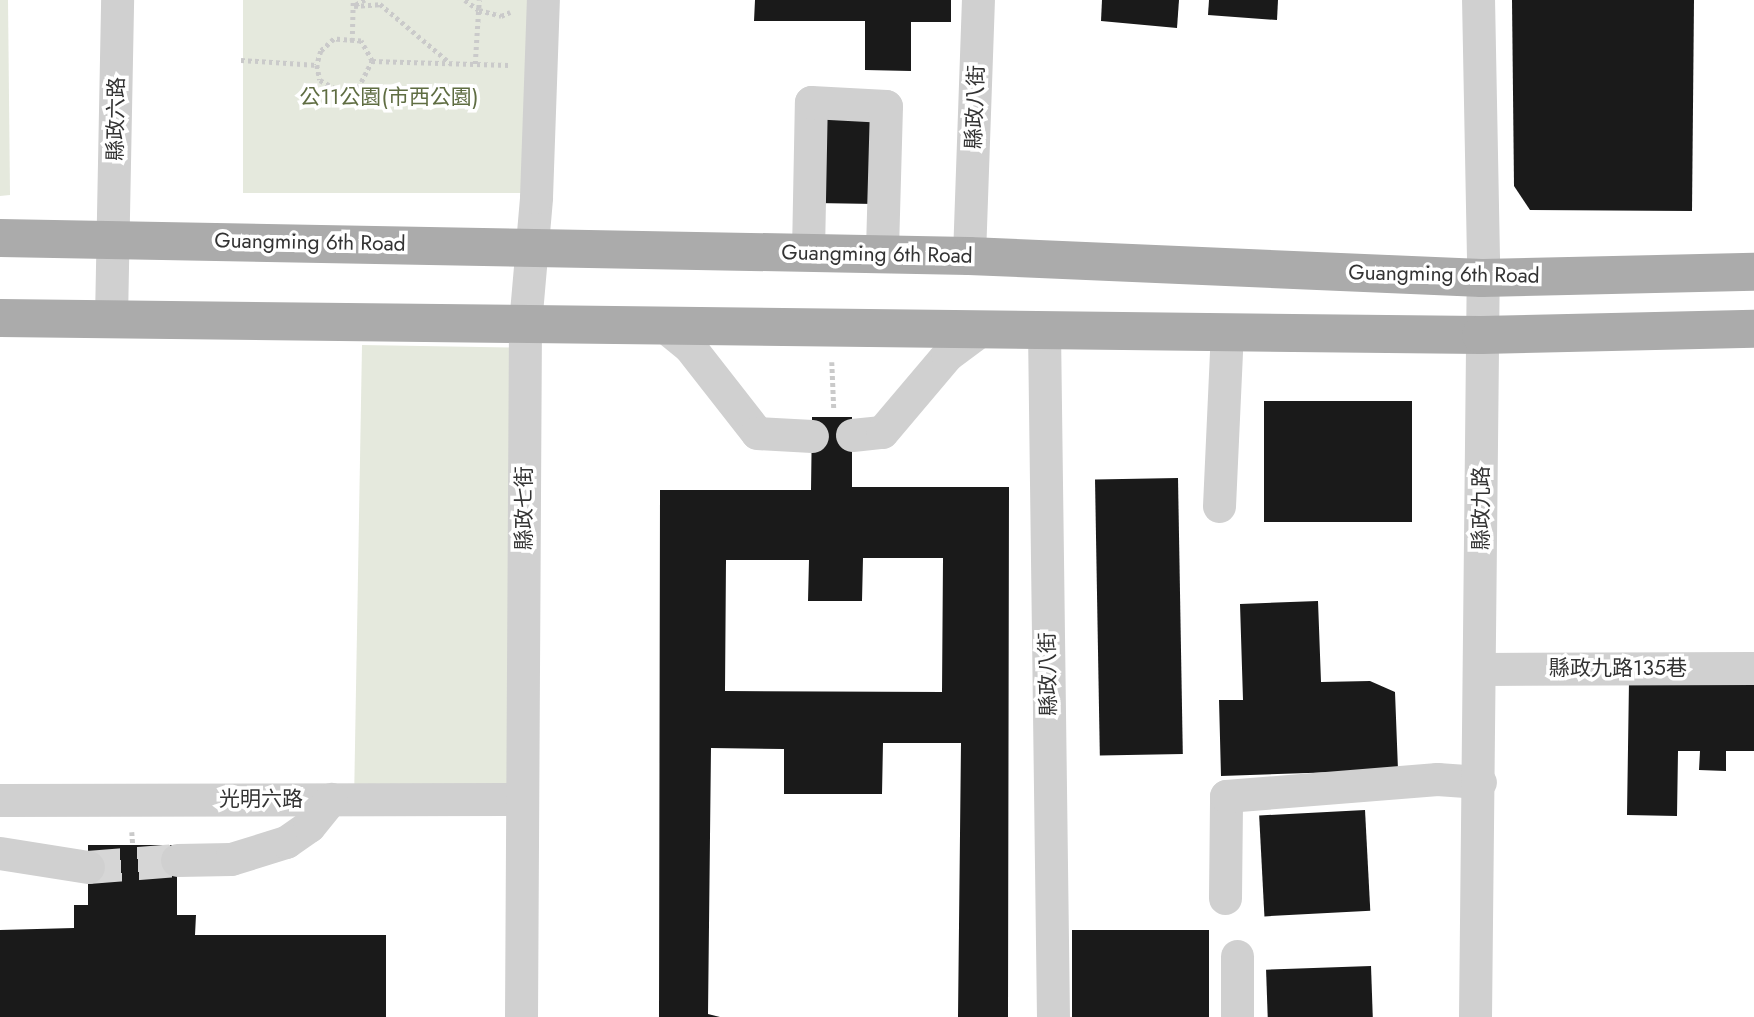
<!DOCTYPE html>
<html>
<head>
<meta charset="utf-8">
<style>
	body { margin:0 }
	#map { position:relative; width:1754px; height:1017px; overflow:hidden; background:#fff; font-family:Jost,"Noto Sans TC",sans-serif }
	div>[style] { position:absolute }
	.green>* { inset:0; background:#e5e9dd; transform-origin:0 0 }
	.building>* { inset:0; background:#1a1a1a; transform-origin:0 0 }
	.minor-tunnel>* { height:33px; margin-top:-16.5px; transform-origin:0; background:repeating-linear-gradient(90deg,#d6d6d6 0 33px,transparent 0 50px) }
	.path>* { height:4.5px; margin-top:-2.25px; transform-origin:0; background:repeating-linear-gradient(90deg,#cacaca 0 3.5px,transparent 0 7px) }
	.minor>* { height:33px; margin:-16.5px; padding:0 16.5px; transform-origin:16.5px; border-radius:16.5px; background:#d0d0d0 }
	.major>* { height:38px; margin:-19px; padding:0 19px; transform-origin:19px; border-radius:19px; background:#ababab }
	span { translate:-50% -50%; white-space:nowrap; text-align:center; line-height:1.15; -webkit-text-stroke:7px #fff; paint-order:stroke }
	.park-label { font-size:21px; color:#5f6d42 }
	.street-label { font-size:21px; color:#333 }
</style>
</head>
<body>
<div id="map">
	<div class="green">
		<i style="clip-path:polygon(0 0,8px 0,10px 195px,0 196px)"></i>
		<i style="left:243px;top:0;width:292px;height:193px"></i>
		<i style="left:362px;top:345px;width:163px;height:454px;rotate:1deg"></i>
	</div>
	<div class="building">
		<i style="clip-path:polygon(755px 0,951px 0,951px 22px,911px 22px,911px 71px,865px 70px,865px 21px,754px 21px)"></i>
		<i style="clip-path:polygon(1102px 0,1179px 0,1177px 28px,1101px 21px)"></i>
		<i style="clip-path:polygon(1209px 0,1278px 0,1277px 20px,1208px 15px)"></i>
		<i style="clip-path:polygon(1512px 0,1694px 0,1692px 211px,1530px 210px,1514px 186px)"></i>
		<i style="left:817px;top:110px;width:60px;height:93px;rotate:1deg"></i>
		<i style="left:1412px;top:401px;width:121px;height:148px;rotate:90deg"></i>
		<i style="clip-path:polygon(evenodd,812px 417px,852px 417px,852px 487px,1009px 487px,1008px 1017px,958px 1017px,961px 743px,883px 743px,882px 794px,784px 794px,784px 749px,711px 748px,708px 1014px,720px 1017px,659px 1017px,660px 490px,811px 490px,812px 417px,863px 558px,943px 558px,942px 692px,725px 691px,726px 560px,809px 560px,808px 601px,862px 601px,863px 558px)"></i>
		<i style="left:1178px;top:478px;width:276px;height:83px;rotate:89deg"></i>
		<i style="clip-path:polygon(1318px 601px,1321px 682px,1370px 681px,1395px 692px,1398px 770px,1221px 776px,1219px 700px,1243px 700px,1240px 604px)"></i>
		<i style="clip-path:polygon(1629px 681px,1754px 681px,1754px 751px,1726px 751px,1726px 771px,1699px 770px,1700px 751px,1678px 751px,1677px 816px,1627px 815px)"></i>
		<i style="left:1365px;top:810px;width:101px;height:106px;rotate:87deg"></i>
		<i style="clip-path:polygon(88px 845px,177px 845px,177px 915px,196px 915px,195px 935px,386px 935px,386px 1017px,0 1017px,0 930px,74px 928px,74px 905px,88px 905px)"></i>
		<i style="left:1072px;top:930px;width:137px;height:87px"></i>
		<i style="left:1371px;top:966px;width:51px;height:105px;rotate:88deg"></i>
	</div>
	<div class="minor-tunnel">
		<i style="left:88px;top:867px;width:89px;rotate:-4.5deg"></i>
	</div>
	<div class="path">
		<i style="left:365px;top:0;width:13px;rotate:151deg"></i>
		<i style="left:354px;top:6px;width:26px;rotate:-4deg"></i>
		<i style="left:380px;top:4px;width:92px;rotate:40.1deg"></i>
		<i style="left:465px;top:0;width:17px;rotate:36deg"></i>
		<i style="left:479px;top:10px;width:23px;rotate:15deg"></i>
		<i style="left:501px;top:16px;width:10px;rotate:-24deg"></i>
		<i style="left:352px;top:41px;width:41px;rotate:-88.6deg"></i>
		<i style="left:241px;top:60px;width:76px;rotate:3.8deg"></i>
		<i style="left:317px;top:65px;width:15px;rotate:79deg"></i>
		<i style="left:320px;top:80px;width:20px;rotate:30deg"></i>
		<i style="left:337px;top:90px;width:21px;rotate:-5deg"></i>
		<i style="left:358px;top:88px;width:30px;rotate:-63deg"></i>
		<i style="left:372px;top:61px;width:23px;rotate:-119deg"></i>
		<i style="left:361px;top:41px;width:27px;rotate:-176deg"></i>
		<i style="left:334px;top:39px;width:18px;rotate:137deg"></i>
		<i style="left:321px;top:51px;width:15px;rotate:106deg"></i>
		<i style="left:372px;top:61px;width:137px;rotate:1.7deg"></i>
		<i style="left:475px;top:64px;width:64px;rotate:-86.4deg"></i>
		<i style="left:832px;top:362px;width:47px;rotate:87.6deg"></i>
		<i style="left:132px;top:832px;width:13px;rotate:86deg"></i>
	</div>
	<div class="minor">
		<i style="left:808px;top:252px;width:150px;rotate:-88.9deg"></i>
		<i style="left:811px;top:102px;width:75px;rotate:3.1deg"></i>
		<i style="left:886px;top:106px;width:147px;rotate:91.6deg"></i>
		<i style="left:969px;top:256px;width:256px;rotate:-88deg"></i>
		<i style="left:111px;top:319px;width:319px;rotate:-88.9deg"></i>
		<i style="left:664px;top:326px;width:32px;rotate:39deg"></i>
		<i style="left:689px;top:346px;width:110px;rotate:52deg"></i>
		<i style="left:757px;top:433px;width:55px;rotate:3.1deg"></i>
		<i style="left:1044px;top:330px;width:687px;rotate:89.25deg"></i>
		<i style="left:852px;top:435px;width:30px;rotate:-6deg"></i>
		<i style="left:882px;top:432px;width:101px;rotate:-49.8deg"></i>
		<i style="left:947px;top:355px;width:44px;rotate:-36.6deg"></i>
		<i style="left:1219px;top:506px;width:174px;rotate:-87.4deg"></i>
		<i style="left:1482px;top:669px;width:272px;rotate:-0.2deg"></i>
		<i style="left:0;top:800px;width:522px;rotate:-0.11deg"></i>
		<i style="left:0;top:853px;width:89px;rotate:9deg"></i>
		<i style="left:177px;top:860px;width:54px;rotate:-1.1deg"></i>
		<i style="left:231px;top:859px;width:58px;rotate:-17.2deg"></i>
		<i style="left:286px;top:842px;width:28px;rotate:-35deg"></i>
		<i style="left:309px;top:826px;width:35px;rotate:-51deg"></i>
		<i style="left:1225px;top:898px;width:102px;rotate:-89.4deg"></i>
		<i style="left:1226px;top:796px;width:212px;rotate:-4.6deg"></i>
		<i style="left:1437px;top:779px;width:43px;rotate:4deg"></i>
		<i style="left:521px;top:1017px;width:693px;rotate:-89.67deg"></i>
		<i style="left:525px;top:324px;width:127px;rotate:-85deg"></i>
		<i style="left:536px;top:197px;width:197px;rotate:-88deg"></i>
		<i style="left:1237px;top:1017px;width:61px;rotate:-90deg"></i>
		<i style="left:1475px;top:1017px;width:759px;rotate:-89.4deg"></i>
		<i style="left:1483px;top:258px;width:258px;rotate:-91.1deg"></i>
	</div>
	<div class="major">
		<i style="left:0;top:238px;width:969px;rotate:1.06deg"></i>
		<i style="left:969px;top:256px;width:513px;rotate:2.46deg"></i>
		<i style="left:1482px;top:278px;width:272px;rotate:-1.3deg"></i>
		<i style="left:0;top:318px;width:1481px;rotate:0.66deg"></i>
		<i style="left:1481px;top:335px;width:273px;rotate:-1.3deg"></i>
	</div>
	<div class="park-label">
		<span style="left:389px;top:97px">公11公園(市西公園)</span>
	</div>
	<div class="street-label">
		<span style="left:975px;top:107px;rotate:-88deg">縣政八街</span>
		<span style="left:116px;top:119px;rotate:-89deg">縣政六路</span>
		<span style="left:310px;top:242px;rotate:1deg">Guangming 6th Road</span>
		<span style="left:877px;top:254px;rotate:1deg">Guangming 6th Road</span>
		<span style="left:1444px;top:274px;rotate:1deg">Guangming 6th Road</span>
		<span style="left:524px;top:508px;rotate:-90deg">縣政七街</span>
		<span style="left:1481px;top:508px;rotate:-90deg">縣政九路</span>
		<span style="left:1618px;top:668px">縣政九路135巷</span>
		<span style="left:1048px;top:674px;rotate:-91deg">縣政八街</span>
		<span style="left:261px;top:799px">光明六路</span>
	</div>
</div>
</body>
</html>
